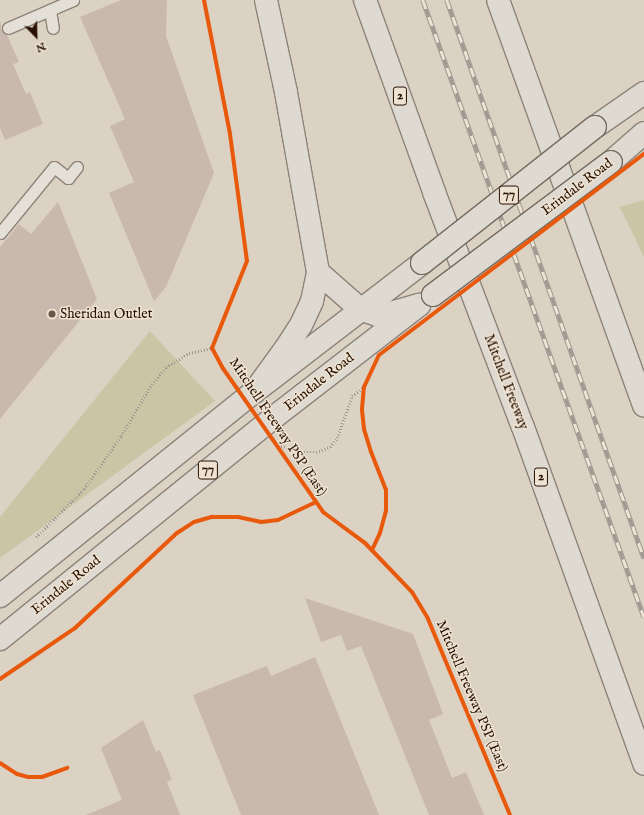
<!DOCTYPE html>
<html>
<head>
<meta charset="utf-8">
<style>
	body { margin:0 }
	#map { position:relative; width:644px; height:815px; overflow:hidden; background:#dbd2c3; font-family:"IM FELL English",serif }
	div>[style] { position:absolute }
	.green>* { inset:0; background:#cac5a4 }
	.building>* { inset:0; background:#c9b8ae }
	.path>* { height:2.5px; margin-top:-1.25px; transform-origin:0; background:repeating-linear-gradient(90deg,#9f9992 0 1px,transparent 0 3px) }
	.roads { filter:drop-shadow(1px 0 #8c8379) drop-shadow(-1px 0 #8c8379) drop-shadow(0 1px #8c8379) drop-shadow(0 -1px #8c8379) }
	.service>* { height:11px; margin:-5.5px; padding:0 5.5px; transform-origin:5.5px; border-radius:5.5px; background:#e4dfd7 }
	.primary>* { height:22px; margin:-11px; padding:0 11px; transform-origin:11px; border-radius:11px; background:#ded9d1 }
	.motorway>* { height:22px; margin:-11px; padding:0 11px; transform-origin:11px; border-radius:11px; background:#ded9d1 }
	.rail>* { height:4.5px; margin-top:-2.25px; transform-origin:0; background:repeating-linear-gradient(90deg,#eee3d2 0 9px,#9f9992 0 18px); box-sizing:border-box; border-block:1px solid #9f9992 }
	.bridges { filter:drop-shadow(1px 0 #726a5f) drop-shadow(-1px 0 #726a5f) drop-shadow(0 1px #726a5f) drop-shadow(0 -1px #726a5f) }
	.primary-bridge>* { height:22px; margin:-11px; padding:0 11px; transform-origin:11px; border-radius:11px; background:#ded9d1 }
	.cycleway>* { height:4px; margin:-2px; padding:0 2px; transform-origin:2px; border-radius:2px; background:#e8590c }
	.dots>* { width:11px; height:11px; translate:-50% -50%; box-sizing:border-box; border:2px solid #eee3d2; border-radius:50% }
	span { translate:-50% -50%; white-space:nowrap; text-align:center; line-height:1.15; -webkit-text-stroke:3px #eee3d2; paint-order:stroke }
	.shield-label span { padding:1px 3px; background:#eee3d2; border:1px solid; border-radius:3px; -webkit-text-stroke-width:0 }
	.shield-label { font-size:13px; color:#291101; font-weight:700 }
	.street-label { font-size:14px; color:#291101 }
	.poi-label { font-size:14px; color:#291101 }
	.left { translate:0 -50%; text-align:left }
	.north { position:absolute; left:16px; top:16px; width:40px; height:40px; -webkit-text-stroke:3px #eee3d2; paint-order:stroke; rotate:157deg; font-size:11px; font-weight:700; line-height:16px; text-align:center; color:#291101 }
	.north::after { content:''; display:block; margin:auto; width:14px; height:18px; background:#291101; clip-path:polygon(50% 0,100% 100%,50% 72%,0 100%) }
</style>
</head>
<body>
<div id="map">
	<div class="green">
		<i style="clip-path:polygon(644px 200px,644px 257px,620px 207px)"></i>
		<i style="clip-path:polygon(150px 331px,215px 401px,0 558px,0 517px)"></i>
	</div>
	<div class="building">
		<i style="clip-path:polygon(121px 0,167px 0,166px 36px,214px 173px,166px 287px,154px 301px,109px 193px,134px 182px,110px 126px,125px 119px,80px 17px)"></i>
		<i style="clip-path:polygon(0 20px,2px 31px,7px 35px,19px 62px,13px 64px,26px 94px,30px 92px,43px 124px,5px 140px,0 128px)"></i>
		<i style="clip-path:polygon(58px 202px,97px 299px,0 419px,0 247px,19px 224px,31px 234px)"></i>
		<i style="clip-path:polygon(305px 598px,413px 634px,443px 714px,429px 720px,452px 778px,466px 772px,484px 815px,429px 815px,361px 646px,347px 651px,341px 635px,321px 642px)"></i>
		<i style="clip-path:polygon(315px 657px,379px 815px,241px 815px,193px 695px,267px 666px,271px 676px)"></i>
		<i style="clip-path:polygon(143px 720px,156px 752px,160px 750px,172px 780px,167px 782px,180px 815px,86px 815px,122px 800px,101px 748px)"></i>
	</div>
	<div class="path">
		<i style="left:278px;top:445px;width:27px;rotate:15deg"></i>
		<i style="left:304px;top:452px;width:12px"></i>
		<i style="left:316px;top:452px;width:15px;rotate:-20deg"></i>
		<i style="left:330px;top:447px;width:11px;rotate:-52deg"></i>
		<i style="left:337px;top:438px;width:45px;rotate:-70.3deg"></i>
		<i style="left:352px;top:396px;width:15px;rotate:-37deg"></i>
		<i style="left:36px;top:537px;width:68px;rotate:-45deg"></i>
		<i style="left:84px;top:489px;width:65px;rotate:-55.1deg"></i>
		<i style="left:121px;top:436px;width:57px;rotate:-59.4deg"></i>
		<i style="left:150px;top:387px;width:26px;rotate:-51deg"></i>
		<i style="left:166px;top:367px;width:27px;rotate:-31deg"></i>
		<i style="left:189px;top:353px;width:24px;rotate:-12deg"></i>
	</div>
	<div class="roads">
		<div class="service">
			<i style="left:50px;top:10px;width:18px;rotate:81deg"></i>
			<i style="left:8px;top:28px;width:71px;rotate:-23.3deg"></i>
			<i style="left:0;top:233px;width:85px;rotate:-50.7deg"></i>
			<i style="left:54px;top:167px;width:18px;rotate:38deg"></i>
			<i style="left:68px;top:178px;width:14px;rotate:-51deg"></i>
		</div>
		<div class="primary">
			<i style="left:595px;top:127px;width:60px;rotate:-34.8deg"></i>
			<i style="left:611px;top:162px;width:44px;rotate:-41.3deg"></i>
			<i style="left:0;top:596px;width:326px;rotate:-38.8deg"></i>
			<i style="left:254px;top:392px;width:212px;rotate:-37.5deg"></i>
			<i style="left:0;top:639px;width:351px;rotate:-39deg"></i>
			<i style="left:273px;top:418px;width:185px;rotate:-37.7deg"></i>
		</div>
		<div class="motorway">
			<i style="left:365px;top:0;width:204px;rotate:70.2deg"></i>
			<i style="left:434px;top:192px;width:251px;rotate:69.3deg"></i>
			<i style="left:523px;top:427px;width:358px;rotate:70.2deg"></i>
			<i style="left:498px;top:0;width:431px;rotate:70.2deg"></i>
			<i style="left:318px;top:272px;width:56px;rotate:41.4deg"></i>
			<i style="left:360px;top:309px;width:18px;rotate:19deg"></i>
			<i style="left:377px;top:315px;width:17px;rotate:-10deg"></i>
			<i style="left:394px;top:312px;width:26px;rotate:-16deg"></i>
			<i style="left:254px;top:392px;width:54px;rotate:-54deg"></i>
			<i style="left:286px;top:348px;width:27px;rotate:-57deg"></i>
			<i style="left:301px;top:325px;width:26px;rotate:-65deg"></i>
			<i style="left:312px;top:301px;width:30px;rotate:-78deg"></i>
			<i style="left:318px;top:272px;width:183px;rotate:-100.1deg"></i>
			<i style="left:286px;top:92px;width:94px;rotate:-102.3deg"></i>
		</div>
	</div>
	<div class="rail">
		<i style="left:423px;top:0;width:655px;rotate:70.29deg"></i>
		<i style="left:447px;top:0;width:592px;rotate:70.55deg"></i>
	</div>
	<div class="bridges">
		<div class="primary-bridge">
			<i style="left:422px;top:263px;width:220px;rotate:-38.2deg"></i>
			<i style="left:433px;top:295px;width:222px;rotate:-36.8deg"></i>
		</div>
	</div>
	<div class="cycleway">
		<i style="left:204px;top:0;width:136px;rotate:79deg"></i>
		<i style="left:230px;top:134px;width:128px;rotate:82.4deg"></i>
		<i style="left:247px;top:261px;width:94px;rotate:111.9deg"></i>
		<i style="left:212px;top:348px;width:21px;rotate:62deg"></i>
		<i style="left:222px;top:367px;width:177px;rotate:55.1deg"></i>
		<i style="left:323px;top:512px;width:52px;rotate:36.4deg"></i>
		<i style="left:365px;top:543px;width:68px;rotate:46.2deg"></i>
		<i style="left:412px;top:592px;width:31px;rotate:59deg"></i>
		<i style="left:428px;top:619px;width:212px;rotate:67.3deg"></i>
		<i style="left:372px;top:550px;width:19px;rotate:-65deg"></i>
		<i style="left:380px;top:533px;width:23px;rotate:-75deg"></i>
		<i style="left:386px;top:511px;width:21px;rotate:-90deg"></i>
		<i style="left:386px;top:490px;width:41px;rotate:-111.5deg"></i>
		<i style="left:371px;top:452px;width:24px;rotate:-107deg"></i>
		<i style="left:364px;top:429px;width:20px;rotate:-96deg"></i>
		<i style="left:362px;top:409px;width:22px;rotate:-85deg"></i>
		<i style="left:364px;top:387px;width:35px;rotate:-65deg"></i>
		<i style="left:379px;top:355px;width:333px;rotate:-37.2deg"></i>
		<i style="left:0;top:679px;width:91px;rotate:-34.2deg"></i>
		<i style="left:75px;top:628px;width:139px;rotate:-43deg"></i>
		<i style="left:177px;top:533px;width:20px;rotate:-33deg"></i>
		<i style="left:194px;top:522px;width:19px;rotate:-16deg"></i>
		<i style="left:212px;top:517px;width:26px"></i>
		<i style="left:238px;top:517px;width:24px;rotate:12deg"></i>
		<i style="left:261px;top:522px;width:17px;rotate:-7deg"></i>
		<i style="left:278px;top:520px;width:42px;rotate:-25.3deg"></i>
		<i style="left:0;top:763px;width:20px;rotate:33deg"></i>
		<i style="left:17px;top:774px;width:11px;rotate:15deg"></i>
		<i style="left:28px;top:777px;width:14px"></i>
		<i style="left:42px;top:777px;width:27px;rotate:-20deg"></i>
	</div>
	<div class="dots">
		<i style="left:52px;top:314px;background:#675545"></i>
	</div>
	<div class="shield-label">
		<span style="left:400px;top:96px">2</span>
		<span style="left:509px;top:195px">77</span>
		<span style="left:208px;top:470px">77</span>
		<span style="left:541px;top:477px">2</span>
	</div>
	<div class="street-label">
		<span style="left:577px;top:187px;rotate:-37deg">Erindale Road</span>
		<span style="left:319px;top:382px;rotate:-38deg">Erindale Road</span>
		<span style="left:506px;top:382px;rotate:69deg">Mitchell Freeway</span>
		<span style="left:278px;top:427px;rotate:56deg">Mitchell Freeway PSP (East)</span>
		<span style="left:66px;top:585px;rotate:-39deg">Erindale Road</span>
		<span style="left:472px;top:696px;rotate:67deg">Mitchell Freeway PSP (East)</span>
	</div>
	<div class="poi-label">
		<span class="left" style="left:60px;top:314px">Sheridan Outlet</span>
	</div>
	<div class="north">N</div>
</div>
</body>
</html>
